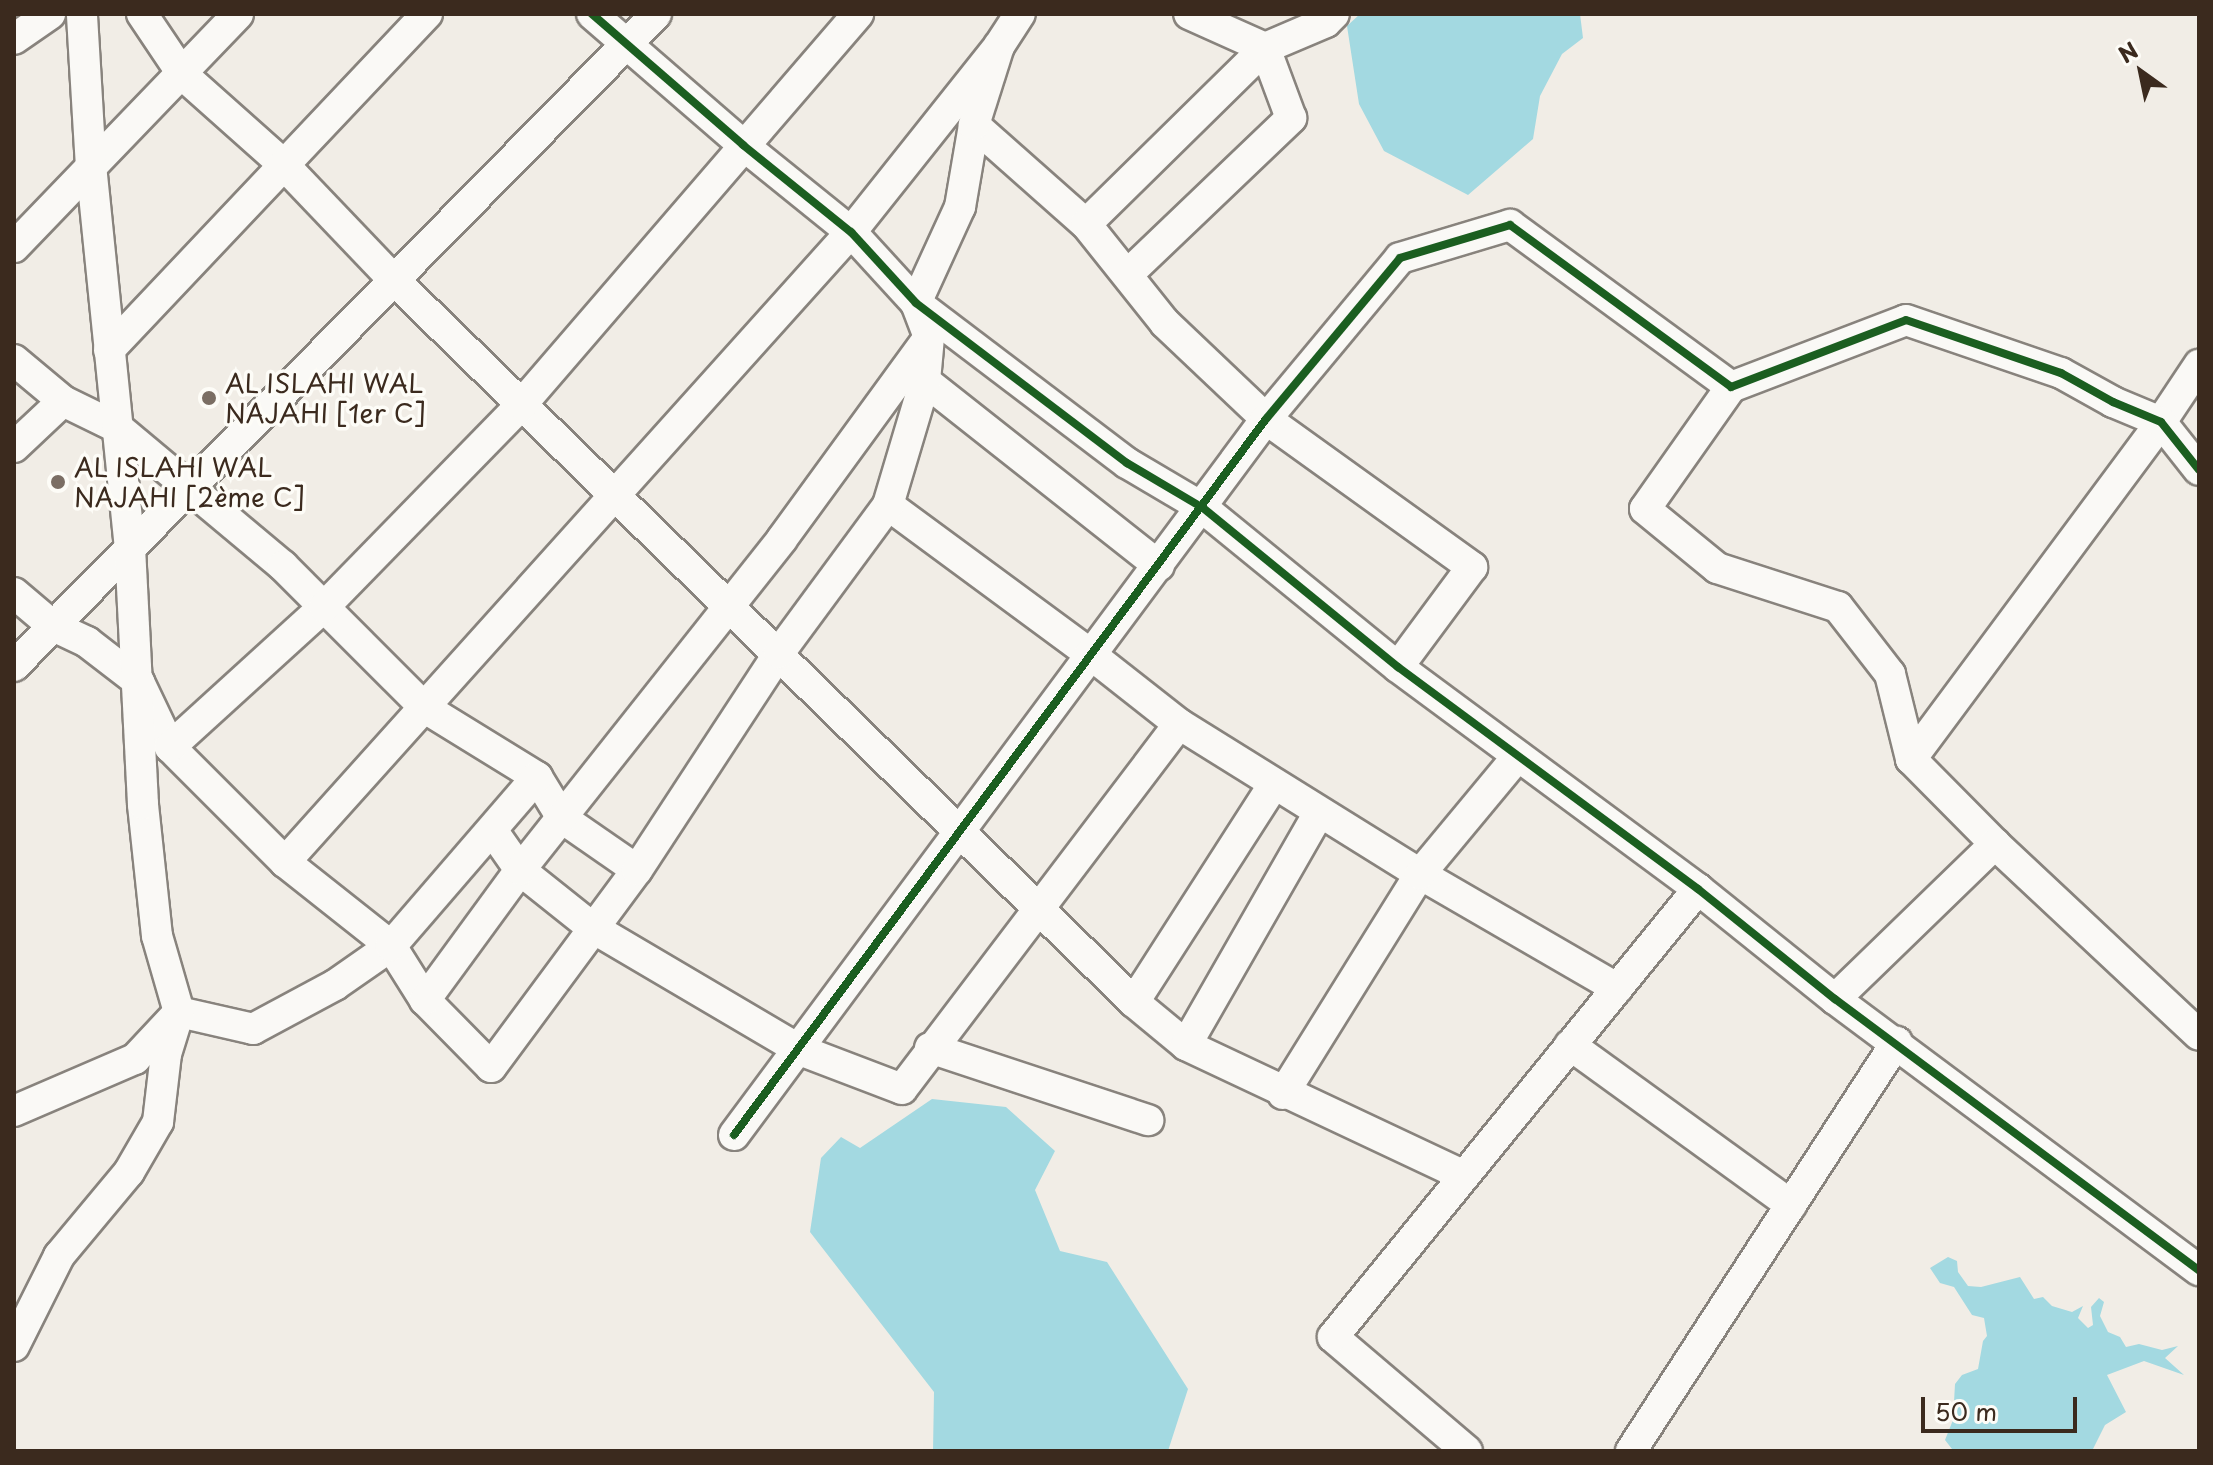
<!DOCTYPE html>
<html>
<head>
<meta charset="utf-8">
<style>
	body { margin:0 }
	#map { position:relative; width:2213px; height:1465px; overflow:hidden; background:#f1ede6; font-family:"Playpen Sans",sans-serif }
	div>[style] { position:absolute }
	.water>* { inset:0; background:#a3d9e1 }
	.roads { filter:drop-shadow(2px 0 #88837d) drop-shadow(-2px 0 #88837d) drop-shadow(0 2px #88837d) drop-shadow(0 -2px #88837d) }
	.minor>* { height:30px; margin:-15px; padding:0 15px; transform-origin:15px; border-radius:15px; background:#faf9f6 }
	.cycleway>* { height:8px; margin:-4px; padding:0 4px; transform-origin:4px; border-radius:4px; background:#1b5e20 }
	.dots>* { width:22px; height:22px; translate:-50% -50%; box-sizing:border-box; border:4px solid #fdfcf7; border-radius:50% }
	span { translate:-50% -50%; white-space:nowrap; text-align:center; line-height:1.15; -webkit-text-stroke:7px #fdfcf7; paint-order:stroke }
	.poi-label { font-size:26px; color:#3b2a1e }
	.left { translate:0 -50%; text-align:left }
	.frame { position:absolute; inset:0; border:16px solid #3b2a1e; pointer-events:none }
	.north { position:absolute; left:2101px; top:32px; width:80px; height:80px; -webkit-text-stroke:6px #fdfcf7; paint-order:stroke; rotate:327deg; font-size:22px; font-weight:700; line-height:32px; text-align:center; color:#3b2a1e }
	.north::after { content:''; display:block; margin:auto; width:28px; height:36px; background:#3b2a1e; clip-path:polygon(50% 0,100% 100%,50% 72%,0 100%) }
	.scale { position:absolute; left:1921px; top:1397px; width:156px; height:36px; box-sizing:border-box; border:4px solid #3b2a1e; border-top:0; padding-left:10px; font-size:24px; line-height:28px; white-space:nowrap; color:#3b2a1e; -webkit-text-stroke:6px #fdfcf7; paint-order:stroke }
</style>
</head>
<body>
<div id="map">
	<div class="water">
		<i style="clip-path:polygon(1360px 14px,1580px 14px,1583px 38px,1562px 54px,1540px 96px,1533px 139px,1468px 195px,1384px 151px,1359px 104px,1347px 26px)"></i>
		<i style="clip-path:polygon(932px 1099px,1006px 1107px,1055px 1151px,1035px 1190px,1060px 1251px,1107px 1262px,1188px 1389px,1168px 1451px,933px 1451px,934px 1392px,810px 1232px,821px 1158px,841px 1137px,860px 1148px)"></i>
		<i style="clip-path:polygon(1948px 1257px,1957px 1261px,1958px 1272px,1968px 1286px,1981px 1287px,2020px 1277px,2034px 1299px,2043px 1297px,2052px 1306px,2072px 1312px,2083px 1306px,2078px 1318px,2088px 1328px,2093px 1325px,2091px 1307px,2099px 1298px,2104px 1302px,2100px 1316px,2108px 1332px,2120px 1337px,2126px 1347px,2139px 1344px,2162px 1350px,2178px 1346px,2165px 1358px,2184px 1375px,2144px 1361px,2107px 1375px,2126px 1412px,2105px 1425px,2092px 1451px,1952px 1449px,1945px 1440px,1953px 1420px,1955px 1384px,1962px 1375px,1978px 1369px,1983px 1341px,1987px 1336px,1984px 1318px,1972px 1315px,1954px 1287px,1940px 1283px,1930px 1268px)"></i>
	</div>
	<div class="roads">
		<div class="minor">
			<i style="left:142px;top:14px;width:73px;rotate:56.1deg"></i>
			<i style="left:183px;top:75px;width:135px;rotate:41.7deg"></i>
			<i style="left:284px;top:165px;width:159px;rotate:46.3deg"></i>
			<i style="left:394px;top:280px;width:1034px;rotate:44.29deg"></i>
			<i style="left:1134px;top:1002px;width:67px;rotate:39.6deg"></i>
			<i style="left:1186px;top:1045px;width:307px;rotate:25.2deg"></i>
			<i style="left:592px;top:14px;width:200px;rotate:40.9deg"></i>
			<i style="left:743px;top:145px;width:139px;rotate:38.9deg"></i>
			<i style="left:851px;top:232px;width:96px;rotate:47.5deg"></i>
			<i style="left:916px;top:303px;width:265px;rotate:37.2deg"></i>
			<i style="left:1127px;top:463px;width:88px;rotate:30.6deg"></i>
			<i style="left:1203px;top:508px;width:252px;rotate:39.2deg"></i>
			<i style="left:1398px;top:667px;width:373px;rotate:36.5deg"></i>
			<i style="left:1698px;top:889px;width:176px;rotate:38.8deg"></i>
			<i style="left:1835px;top:999px;width:454px;rotate:36.7deg"></i>
			<i style="left:14px;top:39px;width:44px;rotate:-34.8deg"></i>
			<i style="left:974px;top:125px;width:149px;rotate:41.5deg"></i>
			<i style="left:1086px;top:224px;width:127px;rotate:51.4deg"></i>
			<i style="left:1165px;top:323px;width:139px;rotate:43.5deg"></i>
			<i style="left:1266px;top:419px;width:254px;rotate:35.7deg"></i>
			<i style="left:1472px;top:567px;width:124px;rotate:126.5deg"></i>
			<i style="left:1086px;top:224px;width:251px;rotate:-44.5deg"></i>
			<i style="left:1265px;top:48px;width:66px;rotate:-23.1deg"></i>
			<i style="left:1326px;top:22px;width:11px;rotate:-45deg"></i>
			<i style="left:14px;top:247px;width:323px;rotate:-46.1deg"></i>
			<i style="left:1128px;top:274px;width:226px;rotate:-43.7deg"></i>
			<i style="left:1291px;top:118px;width:75px;rotate:-110.4deg"></i>
			<i style="left:1265px;top:48px;width:83px;rotate:-155.9deg"></i>
			<i style="left:109px;top:350px;width:463px;rotate:-46.6deg"></i>
			<i style="left:14px;top:360px;width:64px;rotate:39.9deg"></i>
			<i style="left:63px;top:401px;width:61px;rotate:26.1deg"></i>
			<i style="left:118px;top:428px;width:215px;rotate:39.9deg"></i>
			<i style="left:283px;top:566px;width:201px;rotate:45deg"></i>
			<i style="left:425px;top:708px;width:132px;rotate:31.6deg"></i>
			<i style="left:537px;top:777px;width:48px;rotate:58.6deg"></i>
			<i style="left:562px;top:818px;width:91px;rotate:34.7deg"></i>
			<i style="left:925px;top:381px;width:298px;rotate:38.3deg"></i>
			<i style="left:1731px;top:387px;width:149px;rotate:125.2deg"></i>
			<i style="left:1645px;top:509px;width:93px;rotate:39.3deg"></i>
			<i style="left:1717px;top:568px;width:127px;rotate:17.9deg"></i>
			<i style="left:1838px;top:607px;width:85px;rotate:52.2deg"></i>
			<i style="left:1890px;top:674px;width:88px;rotate:76.1deg"></i>
			<i style="left:1911px;top:759px;width:120px;rotate:45.3deg"></i>
			<i style="left:1995px;top:844px;width:279px;rotate:43.1deg"></i>
			<i style="left:14px;top:447px;width:67px;rotate:-43.2deg"></i>
			<i style="left:888px;top:505px;width:251px;rotate:36.4deg"></i>
			<i style="left:1090px;top:654px;width:113px;rotate:38.2deg"></i>
			<i style="left:1179px;top:724px;width:284px;rotate:31.9deg"></i>
			<i style="left:1420px;top:874px;width:228px;rotate:30.1deg"></i>
			<i style="left:14px;top:593px;width:51px;rotate:40.2deg"></i>
			<i style="left:53px;top:626px;width:38px;rotate:25deg"></i>
			<i style="left:87px;top:642px;width:66px;rotate:37.6deg"></i>
			<i style="left:139px;top:682px;width:72px;rotate:64.5deg"></i>
			<i style="left:170px;top:747px;width:163px;rotate:45deg"></i>
			<i style="left:285px;top:862px;width:135px;rotate:38.4deg"></i>
			<i style="left:391px;top:946px;width:64px;rotate:57.8deg"></i>
			<i style="left:425px;top:1000px;width:94px;rotate:45.4deg"></i>
			<i style="left:491px;top:1067px;width:245px;rotate:-53.5deg"></i>
			<i style="left:637px;top:870px;width:259px;rotate:-56.8deg"></i>
			<i style="left:779px;top:653px;width:184px;rotate:-53.6deg"></i>
			<i style="left:888px;top:505px;width:129px;rotate:-73.4deg"></i>
			<i style="left:925px;top:381px;width:44px;rotate:-84.8deg"></i>
			<i style="left:929px;top:337px;width:36px;rotate:-111deg"></i>
			<i style="left:916px;top:303px;width:106px;rotate:-65.4deg"></i>
			<i style="left:960px;top:207px;width:83px;rotate:-80.3deg"></i>
			<i style="left:974px;top:125px;width:83px;rotate:-72.4deg"></i>
			<i style="left:14px;top:666px;width:915px;rotate:-45.44deg"></i>
			<i style="left:170px;top:747px;width:208px;rotate:-42.3deg"></i>
			<i style="left:324px;top:607px;width:284px;rotate:-45.7deg"></i>
			<i style="left:522px;top:404px;width:515px;rotate:-49.25deg"></i>
			<i style="left:1911px;top:759px;width:420px;rotate:-53.4deg"></i>
			<i style="left:2161px;top:422px;width:69px;rotate:-56.3deg"></i>
			<i style="left:492px;top:830px;width:49px;rotate:55deg"></i>
			<i style="left:520px;top:870px;width:93px;rotate:38.5deg"></i>
			<i style="left:593px;top:928px;width:240px;rotate:30.5deg"></i>
			<i style="left:800px;top:1050px;width:109px;rotate:20.9deg"></i>
			<i style="left:902px;top:1089px;width:458px;rotate:-52.8deg"></i>
			<i style="left:285px;top:862px;width:847px;rotate:-48.06deg"></i>
			<i style="left:851px;top:232px;width:238px;rotate:-51.5deg"></i>
			<i style="left:999px;top:46px;width:38px;rotate:-57deg"></i>
			<i style="left:1835px;top:999px;width:223px;rotate:-44.1deg"></i>
			<i style="left:425px;top:1000px;width:161px;rotate:-53.8deg"></i>
			<i style="left:520px;top:870px;width:422px;rotate:-51.6deg"></i>
			<i style="left:782px;top:539px;width:248px;rotate:-53.9deg"></i>
			<i style="left:1134px;top:1002px;width:259px;rotate:-57.3deg"></i>
			<i style="left:1186px;top:1045px;width:267px;rotate:-60.2deg"></i>
			<i style="left:1570px;top:1045px;width:273px;rotate:35.9deg"></i>
			<i style="left:930px;top:1048px;width:230px;rotate:18.3deg"></i>
			<i style="left:1283px;top:1094px;width:259px;rotate:-58.1deg"></i>
			<i style="left:1420px;top:874px;width:153px;rotate:-50.3deg"></i>
			<i style="left:14px;top:1111px;width:132px;rotate:-23.3deg"></i>
			<i style="left:135px;top:1059px;width:64px;rotate:-46.9deg"></i>
			<i style="left:179px;top:1012px;width:76px;rotate:12.9deg"></i>
			<i style="left:253px;top:1029px;width:93px;rotate:-28.2deg"></i>
			<i style="left:335px;top:985px;width:68px;rotate:-34.9deg"></i>
			<i style="left:391px;top:946px;width:223px;rotate:-49.2deg"></i>
			<i style="left:734px;top:1135px;width:892px;rotate:-53.39deg"></i>
			<i style="left:1266px;top:419px;width:209px;rotate:-50.2deg"></i>
			<i style="left:1400px;top:258px;width:115px;rotate:-16.7deg"></i>
			<i style="left:1510px;top:225px;width:274px;rotate:36.2deg"></i>
			<i style="left:1731px;top:387px;width:187px;rotate:-20.9deg"></i>
			<i style="left:1906px;top:320px;width:164px;rotate:18.9deg"></i>
			<i style="left:2061px;top:373px;width:60px;rotate:29.1deg"></i>
			<i style="left:2113px;top:402px;width:52px;rotate:22.6deg"></i>
			<i style="left:2161px;top:422px;width:61px;rotate:51.6deg"></i>
			<i style="left:14px;top:1346px;width:101px;rotate:-63.4deg"></i>
			<i style="left:59px;top:1256px;width:109px;rotate:-50.2deg"></i>
			<i style="left:129px;top:1172px;width:58px;rotate:-59.9deg"></i>
			<i style="left:158px;top:1122px;width:68px;rotate:-83.3deg"></i>
			<i style="left:166px;top:1054px;width:44px;rotate:-72.8deg"></i>
			<i style="left:179px;top:1012px;width:79px;rotate:-106.1deg"></i>
			<i style="left:157px;top:936px;width:133px;rotate:-96.1deg"></i>
			<i style="left:143px;top:804px;width:255px;rotate:-92.9deg"></i>
			<i style="left:130px;top:549px;width:384px;rotate:-95.8deg"></i>
			<i style="left:91px;top:167px;width:153px;rotate:-93.4deg"></i>
			<i style="left:1467px;top:1451px;width:176px;rotate:-139.6deg"></i>
			<i style="left:1333px;top:1337px;width:578px;rotate:-50.83deg"></i>
			<i style="left:1631px;top:1451px;width:488px;rotate:-57deg"></i>
		</div>
	</div>
	<div class="cycleway">
		<i style="left:592px;top:14px;width:200px;rotate:40.9deg"></i>
		<i style="left:743px;top:145px;width:139px;rotate:38.9deg"></i>
		<i style="left:851px;top:232px;width:96px;rotate:47.5deg"></i>
		<i style="left:916px;top:303px;width:265px;rotate:37.2deg"></i>
		<i style="left:1127px;top:463px;width:88px;rotate:30.6deg"></i>
		<i style="left:1203px;top:508px;width:252px;rotate:39.2deg"></i>
		<i style="left:1398px;top:667px;width:373px;rotate:36.5deg"></i>
		<i style="left:1698px;top:889px;width:176px;rotate:38.8deg"></i>
		<i style="left:1835px;top:999px;width:454px;rotate:36.7deg"></i>
		<i style="left:734px;top:1135px;width:892px;rotate:-53.39deg"></i>
		<i style="left:1266px;top:419px;width:209px;rotate:-50.2deg"></i>
		<i style="left:1400px;top:258px;width:115px;rotate:-16.7deg"></i>
		<i style="left:1510px;top:225px;width:274px;rotate:36.2deg"></i>
		<i style="left:1731px;top:387px;width:187px;rotate:-20.9deg"></i>
		<i style="left:1906px;top:320px;width:164px;rotate:18.9deg"></i>
		<i style="left:2061px;top:373px;width:60px;rotate:29.1deg"></i>
		<i style="left:2113px;top:402px;width:52px;rotate:22.6deg"></i>
		<i style="left:2161px;top:422px;width:61px;rotate:51.6deg"></i>
	</div>
	<div class="dots">
		<i style="left:209px;top:398px;background:#7b6e64"></i>
		<i style="left:58px;top:482px;background:#7b6e64"></i>
	</div>
	<div class="poi-label">
		<span class="left" style="left:225px;top:398px">AL ISLAHI WAL<br>NAJAHI [1er C]</span>
		<span class="left" style="left:74px;top:482px">AL ISLAHI WAL<br>NAJAHI [2ème C]</span>
	</div>
	<div class="frame"></div>
	<div class="north">N</div>
	<div class="scale">50 m</div>
</div>
</body>
</html>
